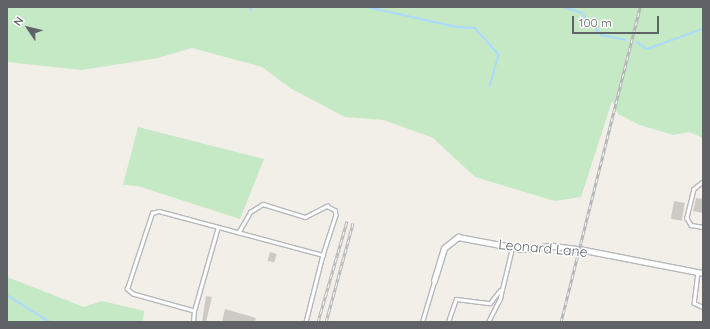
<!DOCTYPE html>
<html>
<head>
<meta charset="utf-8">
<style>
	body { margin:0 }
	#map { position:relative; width:710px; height:329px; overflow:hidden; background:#f1efe8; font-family:Quicksand,sans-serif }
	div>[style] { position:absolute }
	.green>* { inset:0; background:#c5e8c5 }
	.stream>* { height:1.5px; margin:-0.75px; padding:0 0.75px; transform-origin:0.75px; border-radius:0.75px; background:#aadaff }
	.building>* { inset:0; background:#cccac5; transform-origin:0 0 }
	.roads { filter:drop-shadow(1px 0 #b5b8bc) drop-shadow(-1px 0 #b5b8bc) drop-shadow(0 1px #b5b8bc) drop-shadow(0 -1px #b5b8bc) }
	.lane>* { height:2.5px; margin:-1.25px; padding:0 1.25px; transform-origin:1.25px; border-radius:1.25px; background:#fff }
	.street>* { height:4.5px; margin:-2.25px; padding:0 2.25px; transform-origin:2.25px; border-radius:2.25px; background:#fff }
	.rail>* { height:3px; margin-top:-1.5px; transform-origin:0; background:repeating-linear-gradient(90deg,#fff 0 4.5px,#b6b7b8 0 9px); box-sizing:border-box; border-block:1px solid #b6b7b8 }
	span { translate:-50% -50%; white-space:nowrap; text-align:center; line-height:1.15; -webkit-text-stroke:3px #fff; paint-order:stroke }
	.street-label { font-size:14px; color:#5f6368 }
	.frame { position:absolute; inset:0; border:8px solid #5f6368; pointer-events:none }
	.north { position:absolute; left:8px; top:8px; width:40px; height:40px; -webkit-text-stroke:3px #fff; paint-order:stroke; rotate:305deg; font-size:11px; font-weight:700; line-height:16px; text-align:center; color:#5f6368 }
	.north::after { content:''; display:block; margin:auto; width:14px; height:18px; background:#5f6368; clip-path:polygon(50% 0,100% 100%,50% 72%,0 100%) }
	.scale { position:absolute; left:572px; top:16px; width:87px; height:18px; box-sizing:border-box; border:2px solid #5f6368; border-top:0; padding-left:5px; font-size:12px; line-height:14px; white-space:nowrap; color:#5f6368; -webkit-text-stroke:3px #fff; paint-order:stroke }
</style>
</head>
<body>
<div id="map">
	<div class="green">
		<i style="clip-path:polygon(7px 7px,703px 7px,703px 138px,689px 132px,673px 135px,640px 125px,618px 114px,612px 101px,581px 197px,555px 201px,475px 177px,433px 138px,384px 120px,345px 117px,290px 88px,262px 67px,192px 48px,158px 58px,82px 70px,7px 62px)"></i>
		<i style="clip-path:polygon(138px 127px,264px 159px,240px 219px,138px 186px,123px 185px)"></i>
		<i style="clip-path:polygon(7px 277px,84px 307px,102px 301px,144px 311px,143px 322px,7px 322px)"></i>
	</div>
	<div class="stream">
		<i style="left:250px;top:7px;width:4px;rotate:56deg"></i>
		<i style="left:367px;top:7px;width:92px;rotate:12.5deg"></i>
		<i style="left:457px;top:27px;width:18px;rotate:3deg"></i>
		<i style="left:475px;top:28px;width:36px;rotate:48deg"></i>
		<i style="left:499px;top:55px;width:32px;rotate:106deg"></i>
		<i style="left:564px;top:7px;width:19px;rotate:18deg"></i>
		<i style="left:582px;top:13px;width:30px;rotate:48deg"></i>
		<i style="left:602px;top:35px;width:24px;rotate:12deg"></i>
		<i style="left:637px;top:42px;width:12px;rotate:35deg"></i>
		<i style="left:647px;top:49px;width:59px;rotate:-19.7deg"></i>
		<i style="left:7px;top:295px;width:51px;rotate:32.1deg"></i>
	</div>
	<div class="building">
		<i style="clip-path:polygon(696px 198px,703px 199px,703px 213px,693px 211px)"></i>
		<i style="left:674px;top:201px;width:11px;height:18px;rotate:10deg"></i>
		<i style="left:270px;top:252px;width:7px;height:9px;rotate:16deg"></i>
		<i style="clip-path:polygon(206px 296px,212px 297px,206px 322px,202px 322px)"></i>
		<i style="clip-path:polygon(225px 309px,256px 318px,255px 322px,222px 322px)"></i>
	</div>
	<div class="roads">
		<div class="lane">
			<i style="left:703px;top:182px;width:11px;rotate:142deg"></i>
			<i style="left:694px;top:189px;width:30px;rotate:104deg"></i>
			<i style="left:687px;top:218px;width:8px;rotate:60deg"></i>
			<i style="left:691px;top:225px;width:12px;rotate:9deg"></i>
			<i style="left:238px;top:233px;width:24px;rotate:-60deg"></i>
			<i style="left:250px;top:212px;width:15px;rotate:-32deg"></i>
			<i style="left:263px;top:204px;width:44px;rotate:17.2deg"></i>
			<i style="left:305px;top:217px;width:25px;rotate:-27deg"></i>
			<i style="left:327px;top:206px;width:9px;rotate:27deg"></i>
			<i style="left:335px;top:210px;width:5px;rotate:79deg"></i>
			<i style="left:336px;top:215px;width:42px;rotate:108deg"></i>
			<i style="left:698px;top:272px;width:31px;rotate:97deg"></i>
			<i style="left:694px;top:303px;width:10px;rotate:24deg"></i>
			<i style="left:194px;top:311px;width:87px;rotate:-74.1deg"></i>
			<i style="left:193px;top:322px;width:11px;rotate:-85deg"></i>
			<i style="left:194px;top:311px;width:63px;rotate:-164.4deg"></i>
			<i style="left:133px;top:294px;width:8px;rotate:-140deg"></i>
			<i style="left:127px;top:289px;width:80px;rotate:-71.8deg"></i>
			<i style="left:152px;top:213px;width:7px;rotate:-16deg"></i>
			<i style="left:159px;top:211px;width:170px;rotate:15deg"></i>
			<i style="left:323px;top:255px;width:69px;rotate:104.2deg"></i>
			<i style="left:422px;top:322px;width:42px;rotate:-73.3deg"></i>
			<i style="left:448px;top:322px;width:24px;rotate:-71deg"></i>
			<i style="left:456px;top:299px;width:34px;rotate:7deg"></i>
			<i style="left:490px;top:303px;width:16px;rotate:-52deg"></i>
			<i style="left:488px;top:322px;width:27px;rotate:-63deg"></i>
			<i style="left:500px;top:298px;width:51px;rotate:-76.5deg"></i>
		</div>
		<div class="street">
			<i style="left:434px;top:281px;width:34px;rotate:-73deg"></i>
			<i style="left:444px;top:248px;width:18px;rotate:-38deg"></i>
			<i style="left:458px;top:237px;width:65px;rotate:10.6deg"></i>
			<i style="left:522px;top:249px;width:31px;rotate:-6deg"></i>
			<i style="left:553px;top:246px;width:26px;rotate:7deg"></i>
			<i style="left:579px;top:249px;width:126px;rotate:11deg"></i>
		</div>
	</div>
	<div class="rail">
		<i style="left:318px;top:322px;width:105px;rotate:-74deg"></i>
		<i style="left:326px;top:322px;width:103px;rotate:-74.7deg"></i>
		<i style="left:561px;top:322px;width:325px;rotate:-75.9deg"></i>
	</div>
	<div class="street-label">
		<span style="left:543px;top:248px;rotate:5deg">Leonard Lane</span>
	</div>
	<div class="frame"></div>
	<div class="north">N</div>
	<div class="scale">100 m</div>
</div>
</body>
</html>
